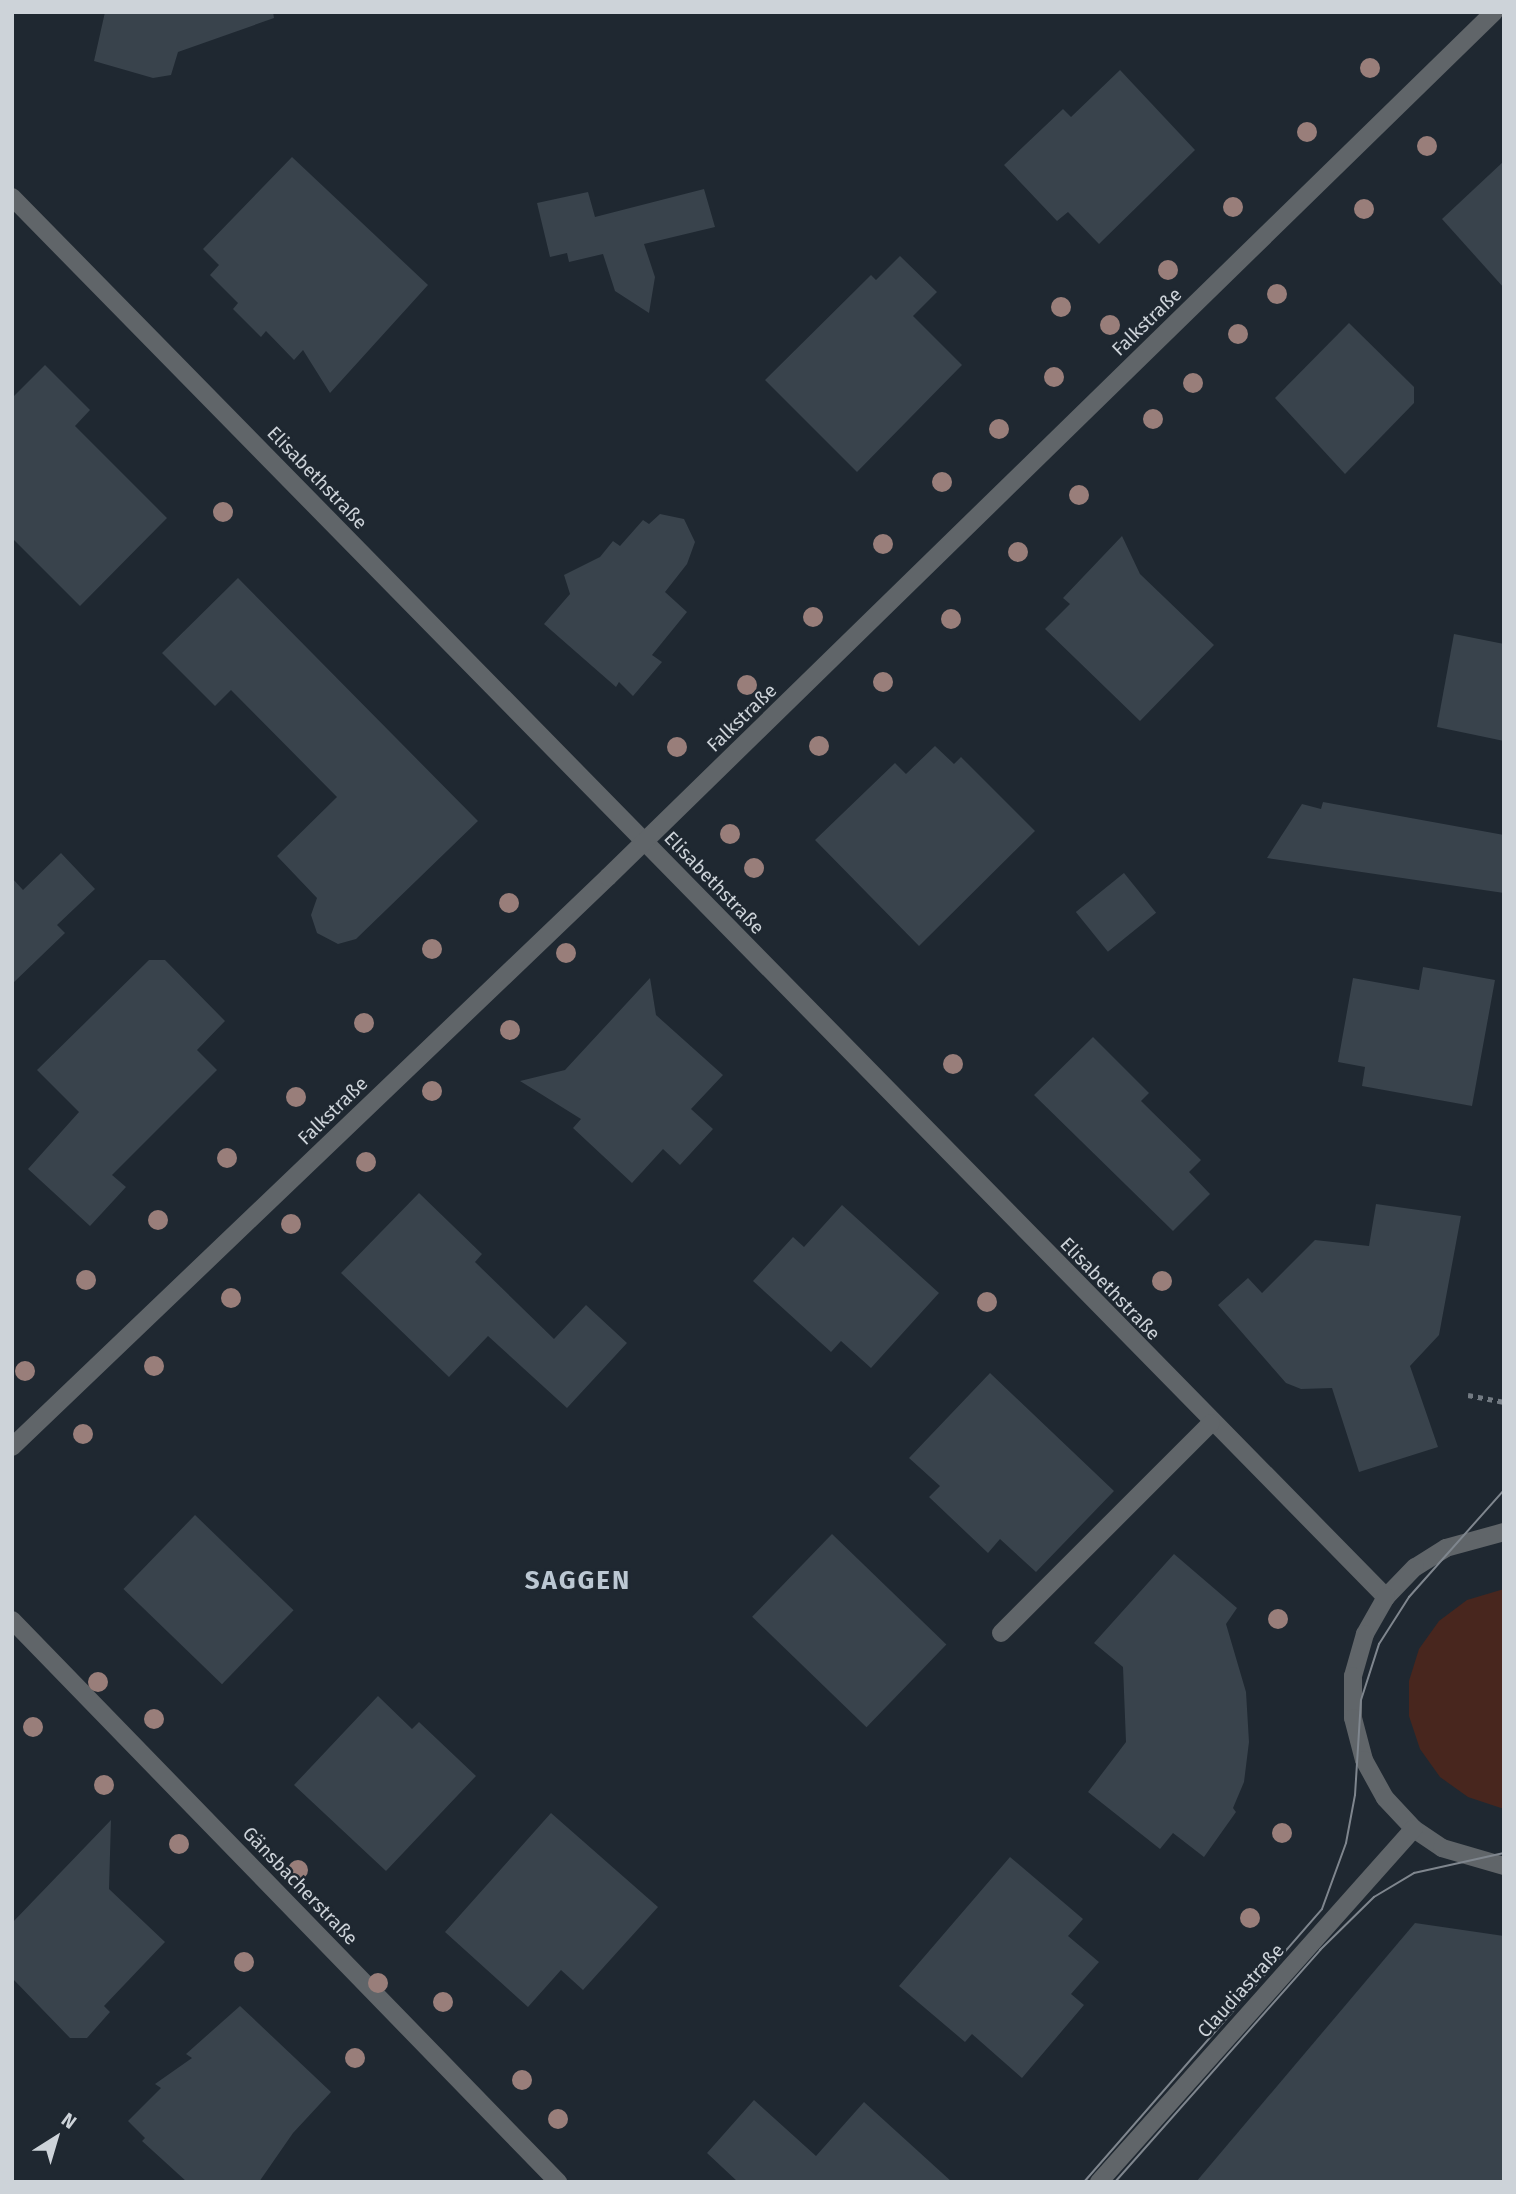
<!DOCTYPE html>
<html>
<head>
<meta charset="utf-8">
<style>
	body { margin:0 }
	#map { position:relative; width:1516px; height:2194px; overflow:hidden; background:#1f2831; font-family:"Fira Sans",sans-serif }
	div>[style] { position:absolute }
	.green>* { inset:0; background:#48261e }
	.building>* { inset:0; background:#39434c; transform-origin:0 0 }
	.path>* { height:4.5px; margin-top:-2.25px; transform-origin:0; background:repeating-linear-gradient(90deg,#727a82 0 5px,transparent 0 10px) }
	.minor>* { height:18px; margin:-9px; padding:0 9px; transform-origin:9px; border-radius:9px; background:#606569 }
	.tram>* { height:2px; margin:-1px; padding:0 1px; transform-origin:1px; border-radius:1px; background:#7f868e }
	.trees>* { width:20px; height:20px; margin:-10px; border-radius:50%; background:#997e7a }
	span { translate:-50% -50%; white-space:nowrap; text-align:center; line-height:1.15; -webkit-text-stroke:5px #1f2831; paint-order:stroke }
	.street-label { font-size:19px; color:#cdd3d9 }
	.district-label { font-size:26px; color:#bcc8d3; font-weight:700; letter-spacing:2px }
	.frame { position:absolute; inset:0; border:14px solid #cdd3d9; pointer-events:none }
	.north { position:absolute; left:21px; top:2103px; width:70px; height:70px; -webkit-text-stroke:5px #1f2831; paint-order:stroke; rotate:37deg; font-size:19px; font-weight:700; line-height:28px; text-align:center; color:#cdd3d9 }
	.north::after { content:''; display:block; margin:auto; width:24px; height:32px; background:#cdd3d9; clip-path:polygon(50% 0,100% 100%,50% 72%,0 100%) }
</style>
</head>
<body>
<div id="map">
	<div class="green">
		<i style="clip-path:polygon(1504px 1589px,1504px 1808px,1501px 1808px,1468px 1797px,1440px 1777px,1420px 1749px,1409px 1716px,1409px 1681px,1419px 1649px,1439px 1621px,1467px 1600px)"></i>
	</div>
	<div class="building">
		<i style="clip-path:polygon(105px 12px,273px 12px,274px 18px,178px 52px,171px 75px,153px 78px,94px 61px)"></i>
		<i style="clip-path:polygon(1120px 70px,1195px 150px,1099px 244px,1068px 212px,1057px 221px,1004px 165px,1063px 109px,1071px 117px)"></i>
		<i style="clip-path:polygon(292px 157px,428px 285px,330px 393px,303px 350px,294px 360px,266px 331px,261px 337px,233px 309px,238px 303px,210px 275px,219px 265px,203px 249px)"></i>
		<i style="clip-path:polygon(1504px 161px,1504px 288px,1442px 219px)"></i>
		<i style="clip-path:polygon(704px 189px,715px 227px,644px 244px,655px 277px,649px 313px,615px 291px,603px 254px,569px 262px,567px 253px,550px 257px,537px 203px,588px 192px,595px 217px)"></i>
		<i style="clip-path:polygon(900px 256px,937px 292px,913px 316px,962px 365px,857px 472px,765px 380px,871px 275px,876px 280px)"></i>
		<i style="clip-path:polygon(1349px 323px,1414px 387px,1414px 403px,1345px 474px,1275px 398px)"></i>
		<i style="clip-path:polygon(45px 365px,90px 410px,75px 426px,167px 518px,80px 606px,12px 538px,12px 398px)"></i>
		<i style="clip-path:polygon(660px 514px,684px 519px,695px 542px,687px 564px,665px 592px,687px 612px,652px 655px,662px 662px,633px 696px,619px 682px,616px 687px,544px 624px,570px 594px,564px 575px,600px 557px,613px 541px,620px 546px,643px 520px,649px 524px)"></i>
		<i style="clip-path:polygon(1122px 536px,1140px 574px,1214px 645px,1140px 721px,1045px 629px,1070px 604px,1063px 598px)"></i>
		<i style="clip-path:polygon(238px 578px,478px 821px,356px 939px,338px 944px,317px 933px,311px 915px,317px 898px,277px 856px,337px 797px,231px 690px,215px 706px,162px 653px)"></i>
		<i style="clip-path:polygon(1454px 634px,1504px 644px,1504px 741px,1437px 727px)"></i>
		<i style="clip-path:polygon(935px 746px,954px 764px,961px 757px,1035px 831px,919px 946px,815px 840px,895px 763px,906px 774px)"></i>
		<i style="clip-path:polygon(1323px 802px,1504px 835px,1504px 893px,1267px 858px,1302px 804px,1321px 809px)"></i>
		<i style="clip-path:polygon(61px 853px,95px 889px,57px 925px,65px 933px,12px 984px,12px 878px,23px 890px)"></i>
		<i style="left:1124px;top:873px;width:51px;height:62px;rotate:51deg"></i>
		<i style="clip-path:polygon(149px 960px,165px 960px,225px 1021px,197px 1050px,217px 1070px,112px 1175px,126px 1187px,90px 1226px,28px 1169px,79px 1112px,37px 1070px)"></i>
		<i style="clip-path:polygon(1423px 967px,1495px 980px,1472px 1106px,1362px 1086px,1365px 1067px,1338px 1062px,1353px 978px,1419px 990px)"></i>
		<i style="clip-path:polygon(650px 978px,656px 1015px,723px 1075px,691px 1109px,713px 1129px,680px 1165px,663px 1149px,632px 1183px,573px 1128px,581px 1119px,520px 1081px,565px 1070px)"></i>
		<i style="clip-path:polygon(1093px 1037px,1149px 1093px,1141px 1101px,1201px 1160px,1189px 1172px,1210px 1194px,1173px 1231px,1034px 1095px)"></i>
		<i style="clip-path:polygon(419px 1193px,482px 1254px,475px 1262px,554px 1339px,586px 1305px,627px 1343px,567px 1408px,488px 1336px,449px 1377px,341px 1273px)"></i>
		<i style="clip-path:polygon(1376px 1204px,1461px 1216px,1439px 1335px,1410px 1366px,1438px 1447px,1359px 1472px,1332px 1388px,1301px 1389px,1286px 1383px,1218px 1305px,1248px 1278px,1262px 1293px,1315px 1240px,1369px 1246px)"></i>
		<i style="clip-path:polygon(842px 1205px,939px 1293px,871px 1368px,841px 1341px,831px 1352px,753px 1281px,793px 1237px,804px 1247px)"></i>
		<i style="clip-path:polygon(990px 1373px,1114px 1491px,1036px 1572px,1000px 1539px,988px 1553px,929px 1497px,940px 1486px,909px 1458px)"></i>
		<i style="left:195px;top:1515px;width:137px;height:103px;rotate:44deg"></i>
		<i style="left:832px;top:1534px;width:159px;height:115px;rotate:44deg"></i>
		<i style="clip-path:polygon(1174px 1554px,1237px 1608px,1226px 1624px,1246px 1692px,1249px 1742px,1244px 1782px,1233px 1808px,1236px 1812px,1204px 1857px,1173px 1833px,1160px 1849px,1088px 1792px,1126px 1742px,1123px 1667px,1094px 1643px)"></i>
		<i style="clip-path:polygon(378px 1696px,412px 1729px,419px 1722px,476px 1776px,386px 1871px,294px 1785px)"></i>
		<i style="clip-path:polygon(551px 1813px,658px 1907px,583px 1990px,561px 1970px,528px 2007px,445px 1932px)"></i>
		<i style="clip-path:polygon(111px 1820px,109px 1889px,165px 1942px,104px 2006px,110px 2012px,87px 2038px,70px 2038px,12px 1978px,12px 1923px)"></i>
		<i style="clip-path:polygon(1010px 1857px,1083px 1919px,1068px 1936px,1099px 1962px,1071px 1994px,1084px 2005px,1022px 2078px,972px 2034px,965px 2042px,899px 1986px)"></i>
		<i style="clip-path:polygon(1415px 1923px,1504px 1936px,1504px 2182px,1196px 2182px)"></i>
		<i style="clip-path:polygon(240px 2006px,331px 2092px,293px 2133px,259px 2182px,187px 2182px,142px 2141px,145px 2138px,128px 2121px,161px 2088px,155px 2084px,192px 2058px,186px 2054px)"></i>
		<i style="clip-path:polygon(754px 2100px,816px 2156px,864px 2102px,952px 2182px,738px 2182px,707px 2153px)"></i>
	</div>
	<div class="path">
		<i style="left:1468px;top:1395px;width:37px;rotate:11deg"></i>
	</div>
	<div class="minor">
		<i style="left:12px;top:197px;width:1962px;rotate:45.54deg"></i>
		<i style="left:12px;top:1447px;width:825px;rotate:-43.72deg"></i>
		<i style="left:608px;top:877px;width:1238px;rotate:-44.31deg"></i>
		<i style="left:1504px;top:1532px;width:60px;rotate:164.6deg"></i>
		<i style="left:1446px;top:1548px;width:36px;rotate:148deg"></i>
		<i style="left:1415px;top:1567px;width:42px;rotate:134deg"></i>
		<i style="left:1386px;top:1597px;width:43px;rotate:119.6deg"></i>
		<i style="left:1365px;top:1634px;width:44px;rotate:105.9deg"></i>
		<i style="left:1353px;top:1676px;width:42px;rotate:90deg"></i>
		<i style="left:1353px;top:1718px;width:43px;rotate:75.3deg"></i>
		<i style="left:1364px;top:1760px;width:43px;rotate:61.1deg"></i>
		<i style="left:1385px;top:1798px;width:42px;rotate:46.9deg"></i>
		<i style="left:1414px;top:1829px;width:34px;rotate:34deg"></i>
		<i style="left:1442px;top:1848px;width:65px;rotate:16.2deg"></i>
		<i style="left:12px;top:1620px;width:784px;rotate:45.83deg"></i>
		<i style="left:1001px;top:1633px;width:297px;rotate:-45deg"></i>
		<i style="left:1099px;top:2182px;width:473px;rotate:-48.3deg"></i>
	</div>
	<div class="tram">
		<i style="left:1084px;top:2182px;width:362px;rotate:-48.9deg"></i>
		<i style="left:1322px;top:1909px;width:70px;rotate:-70deg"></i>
		<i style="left:1346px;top:1843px;width:49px;rotate:-79.4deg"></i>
		<i style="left:1355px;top:1795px;width:95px;rotate:-86.4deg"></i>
		<i style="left:1361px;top:1700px;width:59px;rotate:-72.2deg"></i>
		<i style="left:1379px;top:1644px;width:56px;rotate:-57.4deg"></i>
		<i style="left:1409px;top:1597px;width:143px;rotate:-48.4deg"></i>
		<i style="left:1115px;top:2182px;width:310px;rotate:-48.5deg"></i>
		<i style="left:1320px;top:1950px;width:76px;rotate:-44.5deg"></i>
		<i style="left:1374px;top:1897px;width:47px;rotate:-31deg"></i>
		<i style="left:1414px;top:1873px;width:92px;rotate:-12.5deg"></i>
	</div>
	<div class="trees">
		<i style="left:1370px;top:68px"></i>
		<i style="left:1307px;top:132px"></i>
		<i style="left:1427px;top:146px"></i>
		<i style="left:1233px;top:207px"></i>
		<i style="left:1364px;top:209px"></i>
		<i style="left:1168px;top:270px"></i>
		<i style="left:1277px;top:294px"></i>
		<i style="left:1061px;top:307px"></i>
		<i style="left:1110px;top:325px"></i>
		<i style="left:1238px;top:334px"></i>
		<i style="left:1054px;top:377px"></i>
		<i style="left:1193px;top:383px"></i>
		<i style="left:1153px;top:419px"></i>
		<i style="left:999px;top:429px"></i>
		<i style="left:942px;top:482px"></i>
		<i style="left:1079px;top:495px"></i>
		<i style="left:223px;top:512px"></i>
		<i style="left:883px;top:544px"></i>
		<i style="left:1018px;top:552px"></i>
		<i style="left:813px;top:617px"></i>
		<i style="left:951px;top:619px"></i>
		<i style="left:883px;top:682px"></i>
		<i style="left:747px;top:685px"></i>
		<i style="left:819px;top:746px"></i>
		<i style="left:677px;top:747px"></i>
		<i style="left:730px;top:834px"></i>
		<i style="left:754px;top:868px"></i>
		<i style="left:509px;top:903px"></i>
		<i style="left:432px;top:949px"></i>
		<i style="left:566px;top:953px"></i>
		<i style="left:364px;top:1023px"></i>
		<i style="left:510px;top:1030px"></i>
		<i style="left:953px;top:1064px"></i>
		<i style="left:432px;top:1091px"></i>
		<i style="left:296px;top:1097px"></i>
		<i style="left:227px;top:1158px"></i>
		<i style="left:366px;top:1162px"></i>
		<i style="left:158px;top:1220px"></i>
		<i style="left:291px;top:1224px"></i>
		<i style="left:86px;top:1280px"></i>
		<i style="left:1162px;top:1281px"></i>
		<i style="left:231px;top:1298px"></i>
		<i style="left:987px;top:1302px"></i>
		<i style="left:154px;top:1366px"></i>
		<i style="left:25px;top:1371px"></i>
		<i style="left:83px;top:1434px"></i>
		<i style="left:1278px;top:1619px"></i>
		<i style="left:98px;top:1682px"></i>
		<i style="left:154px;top:1719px"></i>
		<i style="left:33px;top:1727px"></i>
		<i style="left:104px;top:1785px"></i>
		<i style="left:1282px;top:1833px"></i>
		<i style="left:179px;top:1844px"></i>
		<i style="left:298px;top:1870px"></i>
		<i style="left:1250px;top:1918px"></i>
		<i style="left:244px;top:1962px"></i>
		<i style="left:378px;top:1983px"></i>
		<i style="left:443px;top:2002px"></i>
		<i style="left:355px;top:2058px"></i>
		<i style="left:522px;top:2080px"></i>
		<i style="left:558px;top:2119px"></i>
	</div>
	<div class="street-label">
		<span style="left:1147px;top:322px;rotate:-44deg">Falkstraße</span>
		<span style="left:317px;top:478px;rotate:46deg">Elisabethstraße</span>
		<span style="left:742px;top:718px;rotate:-44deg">Falkstraße</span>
		<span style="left:714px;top:883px;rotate:46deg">Elisabethstraße</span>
		<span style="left:333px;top:1111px;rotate:-44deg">Falkstraße</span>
		<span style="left:1110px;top:1289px;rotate:46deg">Elisabethstraße</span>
		<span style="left:300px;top:1886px;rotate:46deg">Gänsbacherstraße</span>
		<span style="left:1241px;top:1991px;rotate:-48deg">Claudiastraße</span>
	</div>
	<div class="district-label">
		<span style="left:578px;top:1581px">SAGGEN</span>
	</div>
	<div class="frame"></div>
	<div class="north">N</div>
</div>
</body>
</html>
